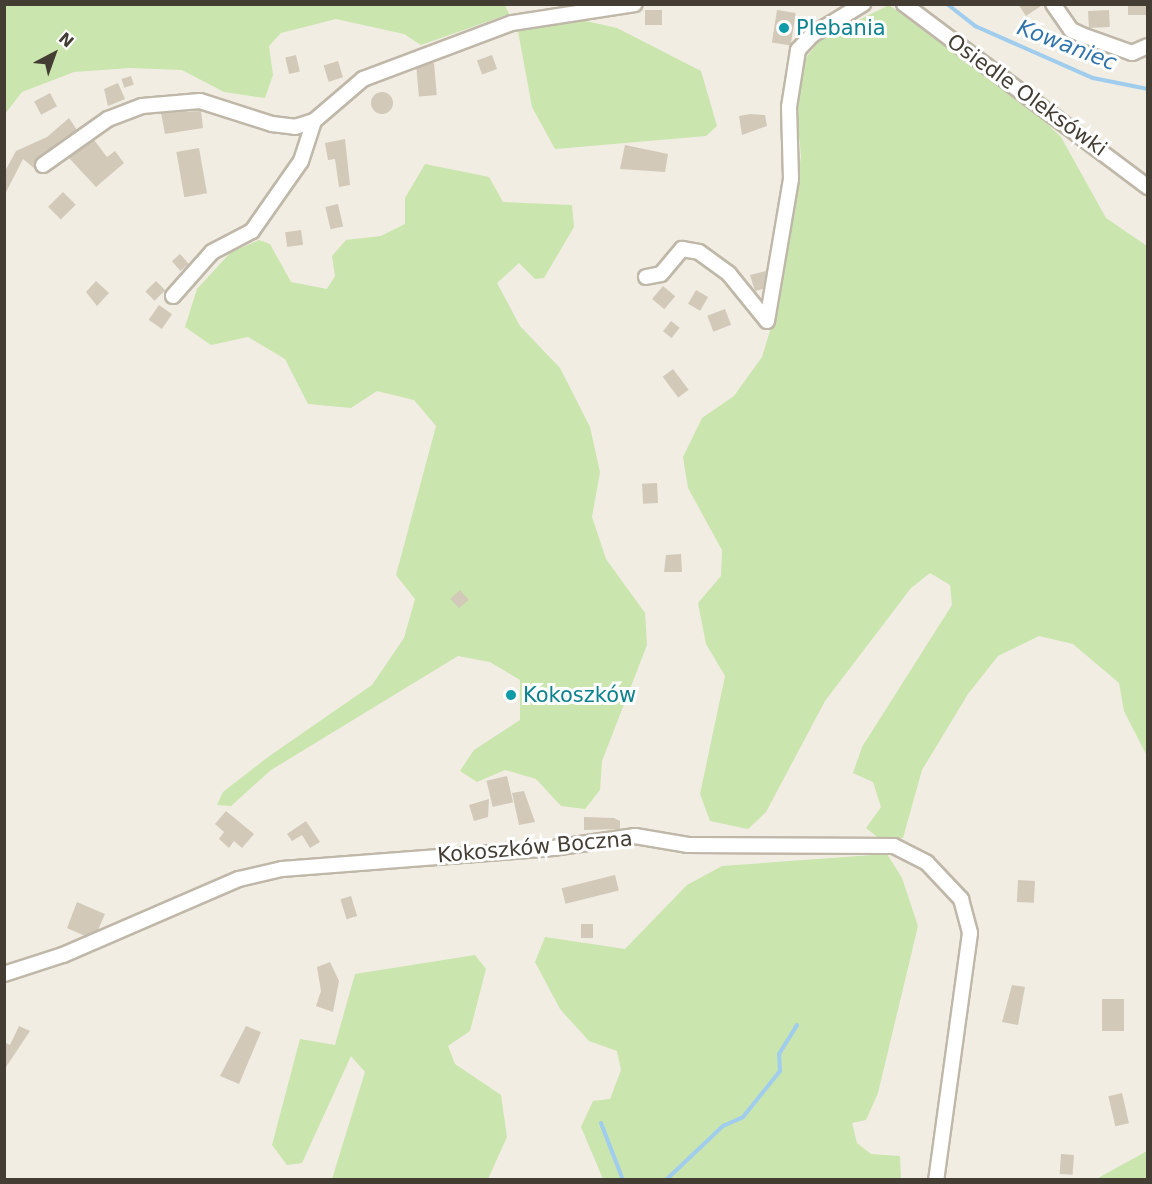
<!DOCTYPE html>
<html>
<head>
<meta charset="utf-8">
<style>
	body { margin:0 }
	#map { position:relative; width:1152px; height:1184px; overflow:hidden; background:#f1ede3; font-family:"DejaVu Sans",sans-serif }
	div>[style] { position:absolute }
	.green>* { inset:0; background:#cae5ad }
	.stream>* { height:4px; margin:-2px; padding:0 2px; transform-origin:2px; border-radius:2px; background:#a0ccee }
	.building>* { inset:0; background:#d2c9b9; transform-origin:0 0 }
	.round { border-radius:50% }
	.roads { filter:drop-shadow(2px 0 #bfb8a9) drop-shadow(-2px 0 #bfb8a9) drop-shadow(0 2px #bfb8a9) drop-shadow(0 -2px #bfb8a9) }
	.street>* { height:14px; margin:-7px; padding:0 7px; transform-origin:7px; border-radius:7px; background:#fff }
	.dots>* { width:16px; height:16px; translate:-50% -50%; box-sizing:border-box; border:3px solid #fff; border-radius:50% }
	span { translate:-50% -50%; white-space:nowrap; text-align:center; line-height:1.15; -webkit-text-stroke:6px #fff; paint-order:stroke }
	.culture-label { font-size:21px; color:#0d838f }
	.left { translate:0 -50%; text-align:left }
	.street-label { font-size:21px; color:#433d34 }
	.water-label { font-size:22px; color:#3174ab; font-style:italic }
	.frame { position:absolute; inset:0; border:6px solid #433d34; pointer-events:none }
	.north { position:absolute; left:24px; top:24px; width:60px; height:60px; -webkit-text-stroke:4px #fff; paint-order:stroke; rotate:41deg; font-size:16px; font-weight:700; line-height:24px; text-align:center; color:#433d34 }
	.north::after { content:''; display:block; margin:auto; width:21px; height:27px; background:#433d34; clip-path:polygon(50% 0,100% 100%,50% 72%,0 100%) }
</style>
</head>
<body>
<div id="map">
	<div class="green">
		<i style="clip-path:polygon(438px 5px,505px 5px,509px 14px,421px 45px,404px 34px,336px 19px,281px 33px,269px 46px,273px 75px,265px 98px,224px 92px,182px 70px,130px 68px,74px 72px,22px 92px,5px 114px,5px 5px)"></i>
		<i style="clip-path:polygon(889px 5px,1040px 117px,1061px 137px,1106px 218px,1147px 246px,1147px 756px,1124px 711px,1119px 683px,1073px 644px,1039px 636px,998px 656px,968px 694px,922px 770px,903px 838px,881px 840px,866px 828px,881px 807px,873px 782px,853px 773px,862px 747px,952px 605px,950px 585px,930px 573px,911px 588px,825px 701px,766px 812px,748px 829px,710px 821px,700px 794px,725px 676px,706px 644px,698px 603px,721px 576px,722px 550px,688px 488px,683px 457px,702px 418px,734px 396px,762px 357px,780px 298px,801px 156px,796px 109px,804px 60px,821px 39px)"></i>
		<i style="clip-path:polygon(577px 19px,617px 28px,701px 71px,717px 126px,706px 136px,555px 149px,532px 107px,518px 31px)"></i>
		<i style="clip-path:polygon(425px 164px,489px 177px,503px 202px,572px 205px,574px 227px,544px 278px,535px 279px,519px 263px,497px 283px,520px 326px,560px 368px,590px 427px,600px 472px,592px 517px,606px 559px,645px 613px,647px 645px,602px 761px,600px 790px,585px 809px,561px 806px,536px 779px,505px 770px,477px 782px,460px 771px,474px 750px,520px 720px,520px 680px,490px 662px,458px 656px,271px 770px,231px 806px,217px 805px,223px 792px,268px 757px,372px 685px,404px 638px,415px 599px,396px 575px,436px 426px,414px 400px,377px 391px,351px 408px,308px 404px,285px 359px,248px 337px,211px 345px,185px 327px,197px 289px,230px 253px,259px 240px,270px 244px,291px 282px,327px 289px,335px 276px,332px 256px,346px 240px,381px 236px,405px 224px,405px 198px)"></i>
		<i style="clip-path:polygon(887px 854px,902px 878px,918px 926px,878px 1093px,866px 1120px,852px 1123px,857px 1143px,871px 1154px,900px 1156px,901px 1179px,603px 1179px,581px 1127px,593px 1101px,610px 1099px,621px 1070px,617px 1051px,589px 1041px,560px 1009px,535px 962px,545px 937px,625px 949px,687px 885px,722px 866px)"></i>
		<i style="clip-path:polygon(475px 955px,486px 969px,470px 1031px,448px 1046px,455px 1064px,501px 1095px,507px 1137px,488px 1179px,332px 1179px,365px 1072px,351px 1056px,302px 1163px,287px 1165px,272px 1145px,300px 1039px,335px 1045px,355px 974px)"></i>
		<i style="clip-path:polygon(1147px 1151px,1147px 1179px,1080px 1179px,1098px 1178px)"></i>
	</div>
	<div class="stream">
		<i style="left:947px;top:4px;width:36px;rotate:38deg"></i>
		<i style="left:975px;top:26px;width:129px;rotate:23.8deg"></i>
		<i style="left:1093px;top:78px;width:56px;rotate:11.3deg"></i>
		<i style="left:601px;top:1123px;width:61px;rotate:68.9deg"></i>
		<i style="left:666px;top:1180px;width:79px;rotate:-43.5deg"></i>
		<i style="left:723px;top:1126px;width:22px;rotate:-24deg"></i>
		<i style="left:743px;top:1117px;width:59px;rotate:-51.2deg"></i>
		<i style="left:780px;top:1071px;width:17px;rotate:-93deg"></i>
		<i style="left:779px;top:1054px;width:34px;rotate:-58deg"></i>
	</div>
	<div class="building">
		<i style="clip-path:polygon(1018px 4px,1044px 4px,1026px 16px)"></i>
		<i style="left:1128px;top:4px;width:20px;height:11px"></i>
		<i style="left:645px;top:10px;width:17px;height:15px"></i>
		<i style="left:777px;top:10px;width:19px;height:33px;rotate:9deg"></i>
		<i style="left:1109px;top:10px;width:17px;height:21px;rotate:87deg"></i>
		<i style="left:296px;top:55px;width:17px;height:11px;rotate:77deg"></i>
		<i style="left:492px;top:55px;width:15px;height:16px;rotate:70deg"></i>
		<i style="left:338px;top:61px;width:17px;height:15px;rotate:73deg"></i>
		<i style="left:434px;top:63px;width:32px;height:18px;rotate:85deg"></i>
		<i style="left:131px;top:76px;width:9px;height:10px;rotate:72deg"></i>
		<i style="clip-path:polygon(118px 83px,125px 99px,108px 106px,104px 89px)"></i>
		<i class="round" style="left:371px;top:92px;width:22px;height:22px"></i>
		<i style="left:50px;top:93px;width:15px;height:18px;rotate:62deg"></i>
		<i style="clip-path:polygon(201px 111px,203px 128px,165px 134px,161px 113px)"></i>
		<i style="clip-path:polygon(751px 114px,765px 115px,767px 126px,742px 135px,739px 116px)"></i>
		<i style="clip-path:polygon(69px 118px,77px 130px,38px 158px,35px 169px,23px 159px,4px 196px,4px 173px,16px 151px,47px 137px)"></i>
		<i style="clip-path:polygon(345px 139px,350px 185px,339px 187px,335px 159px,328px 160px,325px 143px)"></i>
		<i style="clip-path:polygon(94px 140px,107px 157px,115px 151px,124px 163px,96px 187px,69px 158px)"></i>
		<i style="clip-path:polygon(625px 145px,668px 154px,665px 172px,620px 169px)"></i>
		<i style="left:199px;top:148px;width:46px;height:23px;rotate:80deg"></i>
		<i style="left:63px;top:192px;width:18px;height:21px;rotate:45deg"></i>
		<i style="left:338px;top:204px;width:23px;height:13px;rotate:77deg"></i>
		<i style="left:301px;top:230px;width:15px;height:16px;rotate:82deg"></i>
		<i style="left:180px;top:254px;width:13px;height:11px;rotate:48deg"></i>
		<i style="clip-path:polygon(766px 271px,763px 289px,755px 291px,750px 275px)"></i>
		<i style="clip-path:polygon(96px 281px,109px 293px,97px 306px,86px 292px)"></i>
		<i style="left:156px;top:281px;width:13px;height:15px;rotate:45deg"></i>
		<i style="left:663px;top:286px;width:16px;height:17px;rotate:40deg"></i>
		<i style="left:696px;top:290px;width:14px;height:16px;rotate:30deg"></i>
		<i style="left:159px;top:305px;width:16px;height:18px;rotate:35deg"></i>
		<i style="left:725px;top:309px;width:17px;height:19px;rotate:69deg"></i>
		<i style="left:671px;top:321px;width:11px;height:13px;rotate:38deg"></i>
		<i style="left:673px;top:369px;width:26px;height:13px;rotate:53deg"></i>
		<i style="left:657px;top:483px;width:20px;height:15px;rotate:87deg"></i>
		<i style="clip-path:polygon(681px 554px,682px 572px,664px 572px,666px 555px)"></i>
		<i style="left:460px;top:590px;width:13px;height:13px;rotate:48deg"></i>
		<i style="left:507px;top:776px;width:27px;height:21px;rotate:77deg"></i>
		<i style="clip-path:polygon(524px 791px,535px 822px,519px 825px,512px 793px)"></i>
		<i style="clip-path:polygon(489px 799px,488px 817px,474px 821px,469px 805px)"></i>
		<i style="clip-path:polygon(226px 811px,254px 834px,242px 848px,234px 841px,229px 848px,219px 839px,224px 832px,215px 824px)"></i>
		<i style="clip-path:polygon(584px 817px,614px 818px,620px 821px,620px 829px,584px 830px)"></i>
		<i style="clip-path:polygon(306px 821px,320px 842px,310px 848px,302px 835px,292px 841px,287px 834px)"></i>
		<i style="left:615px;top:875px;width:16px;height:55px;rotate:76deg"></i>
		<i style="left:1018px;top:880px;width:17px;height:22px;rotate:3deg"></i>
		<i style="left:351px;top:896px;width:21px;height:11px;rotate:73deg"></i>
		<i style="clip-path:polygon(77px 902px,105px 914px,98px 930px,85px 936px,67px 928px)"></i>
		<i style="left:581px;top:924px;width:12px;height:14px"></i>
		<i style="clip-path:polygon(330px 962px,339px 981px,333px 1012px,316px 1006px,321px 991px,317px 967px)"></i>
		<i style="clip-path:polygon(1012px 985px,1025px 987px,1018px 1025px,1002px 1022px)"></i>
		<i style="left:1102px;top:999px;width:22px;height:32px"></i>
		<i style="clip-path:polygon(19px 1026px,30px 1031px,4px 1070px,4px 1042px,10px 1045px)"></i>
		<i style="clip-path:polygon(246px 1026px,261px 1032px,239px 1084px,220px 1076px)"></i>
		<i style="left:1122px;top:1093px;width:31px;height:14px;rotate:77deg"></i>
		<i style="left:1061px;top:1154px;width:13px;height:20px;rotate:4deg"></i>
	</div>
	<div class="roads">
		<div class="street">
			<i style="left:904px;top:4px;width:305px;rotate:36.9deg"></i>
			<i style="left:1053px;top:4px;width:32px;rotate:55deg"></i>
			<i style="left:1071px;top:30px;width:12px;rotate:24deg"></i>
			<i style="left:1082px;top:35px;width:53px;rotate:19.8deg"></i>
			<i style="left:1132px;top:53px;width:17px;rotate:-24deg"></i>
			<i style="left:43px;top:165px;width:80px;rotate:-35.3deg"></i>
			<i style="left:108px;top:119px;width:36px;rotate:-21deg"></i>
			<i style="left:142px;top:106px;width:58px;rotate:-4.9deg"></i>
			<i style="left:200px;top:101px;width:76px;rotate:17.7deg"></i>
			<i style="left:272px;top:124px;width:23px;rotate:7deg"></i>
			<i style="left:295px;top:127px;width:20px;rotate:-18deg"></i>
			<i style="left:646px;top:277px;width:15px;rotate:-11deg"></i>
			<i style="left:661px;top:274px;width:33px;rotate:-50deg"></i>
			<i style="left:682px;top:249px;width:17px;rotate:10deg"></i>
			<i style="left:699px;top:252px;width:37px;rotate:36deg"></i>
			<i style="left:729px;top:274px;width:60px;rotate:51deg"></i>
			<i style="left:767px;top:321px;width:144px;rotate:-80.4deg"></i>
			<i style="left:791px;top:179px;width:72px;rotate:-91.6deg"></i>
			<i style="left:789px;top:107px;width:58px;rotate:-81deg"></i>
			<i style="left:798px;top:50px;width:21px;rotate:-47deg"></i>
			<i style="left:812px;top:35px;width:60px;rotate:-31.3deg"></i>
			<i style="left:173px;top:296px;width:59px;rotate:-48.4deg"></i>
			<i style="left:212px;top:252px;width:45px;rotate:-27.7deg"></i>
			<i style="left:252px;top:231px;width:85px;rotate:-55deg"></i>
			<i style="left:301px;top:161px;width:42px;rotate:-72deg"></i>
			<i style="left:314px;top:121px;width:65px;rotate:-40.6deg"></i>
			<i style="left:363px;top:79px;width:159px;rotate:-20.6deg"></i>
			<i style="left:512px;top:23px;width:124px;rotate:-8.8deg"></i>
			<i style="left:4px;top:974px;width:62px;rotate:-17.9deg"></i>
			<i style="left:63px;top:955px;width:192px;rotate:-23.4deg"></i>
			<i style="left:239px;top:879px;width:44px;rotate:-13.1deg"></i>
			<i style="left:282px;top:869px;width:272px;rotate:-4.4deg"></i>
			<i style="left:553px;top:848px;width:83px;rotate:-8.3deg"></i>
			<i style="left:635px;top:836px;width:54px;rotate:9.6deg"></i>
			<i style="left:688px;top:845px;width:206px;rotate:0.3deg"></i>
			<i style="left:894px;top:846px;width:37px;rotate:27deg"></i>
			<i style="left:927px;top:863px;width:50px;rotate:46.6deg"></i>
			<i style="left:961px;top:899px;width:35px;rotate:75deg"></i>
			<i style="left:970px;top:933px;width:249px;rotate:97.8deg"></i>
		</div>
	</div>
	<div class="dots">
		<i style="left:784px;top:28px;background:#0f9aa8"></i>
		<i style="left:511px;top:695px;background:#0f9aa8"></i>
	</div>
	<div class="culture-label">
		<span class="left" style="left:796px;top:28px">Plebania</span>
		<span class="left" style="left:523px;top:695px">Kokoszków</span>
	</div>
	<div class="street-label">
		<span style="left:1027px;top:95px;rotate:36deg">Osiedle Oleksówki</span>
		<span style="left:535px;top:847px;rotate:-5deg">Kokoszków Boczna</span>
	</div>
	<div class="water-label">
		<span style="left:1067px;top:45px;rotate:21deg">Kowaniec</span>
	</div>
	<div class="frame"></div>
	<div class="north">N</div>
</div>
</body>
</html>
